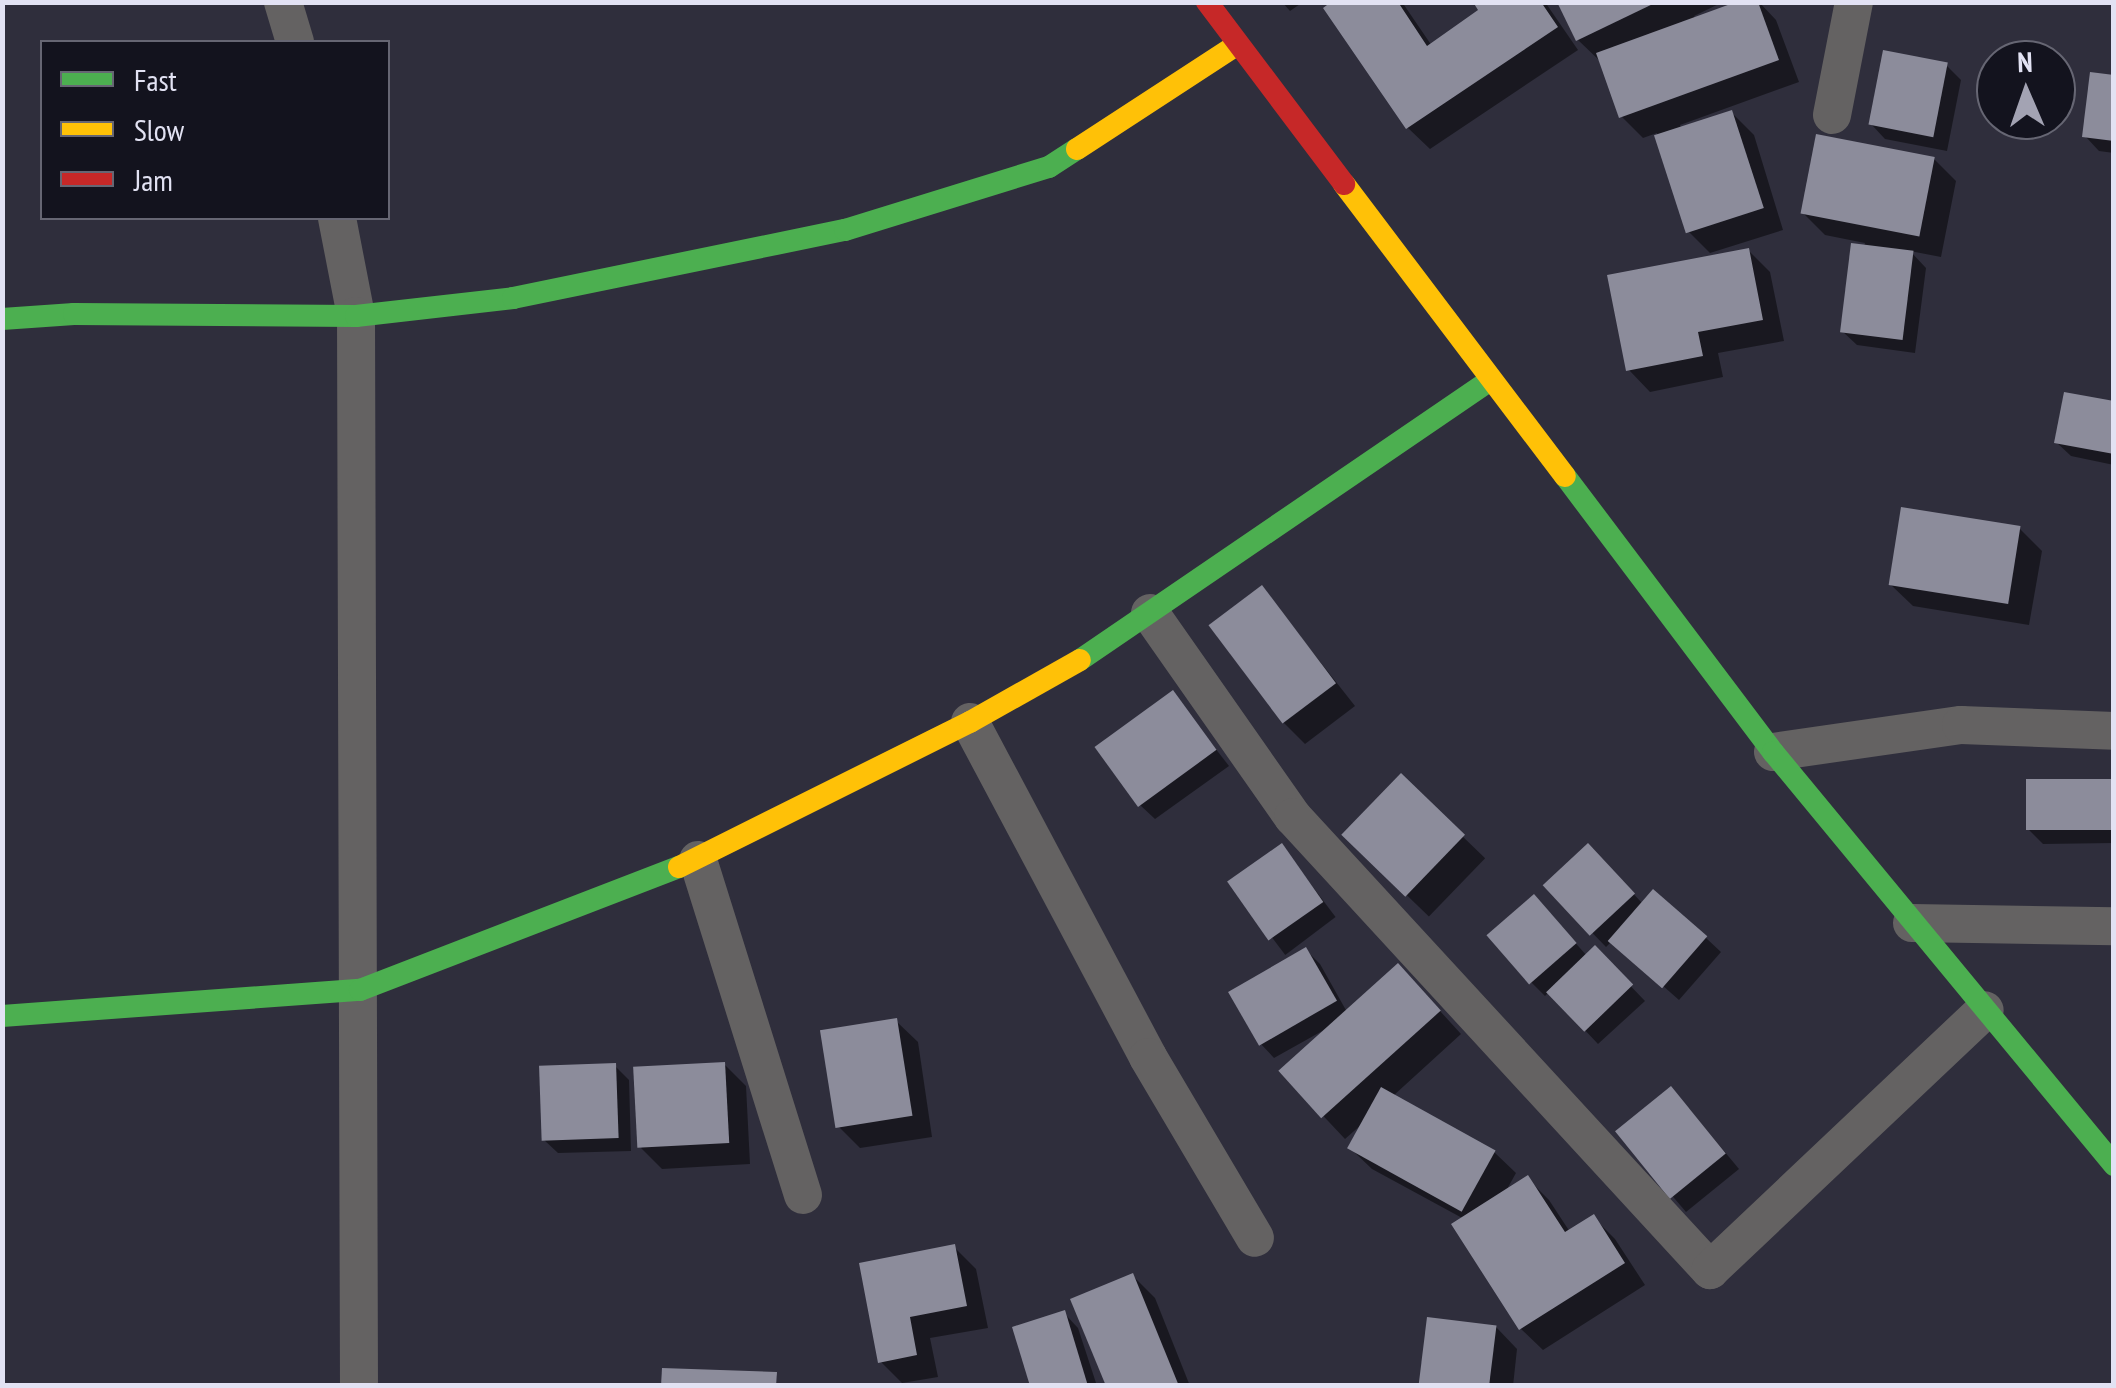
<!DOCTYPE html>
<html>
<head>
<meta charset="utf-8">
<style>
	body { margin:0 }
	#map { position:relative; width:2116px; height:1388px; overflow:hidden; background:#2f2e3c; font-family:"PT Sans Narrow",sans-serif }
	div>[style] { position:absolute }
	.shadow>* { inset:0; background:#0007; transform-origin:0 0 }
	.building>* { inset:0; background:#8c8c9b; transform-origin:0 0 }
	.street>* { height:38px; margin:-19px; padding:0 19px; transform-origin:19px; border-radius:19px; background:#646262 }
	.fast>* { height:22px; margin:-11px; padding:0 11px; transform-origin:11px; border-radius:11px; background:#4caf50 }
	.slow>* { height:22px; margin:-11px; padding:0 11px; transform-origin:11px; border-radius:11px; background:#ffc107 }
	.jam>* { height:22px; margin:-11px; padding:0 11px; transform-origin:11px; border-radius:11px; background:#c62828 }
	span { translate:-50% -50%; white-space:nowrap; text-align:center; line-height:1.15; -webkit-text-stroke:10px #13131e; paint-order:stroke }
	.frame { position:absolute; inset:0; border:5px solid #e2e2f3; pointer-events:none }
	.legend { position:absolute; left:40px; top:40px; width:350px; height:180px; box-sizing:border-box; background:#13131e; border:2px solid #666673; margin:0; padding:12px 18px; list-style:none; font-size:30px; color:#e2e2f3 }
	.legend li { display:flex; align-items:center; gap:20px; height:50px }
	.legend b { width:50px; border:2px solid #666673 }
	.north { position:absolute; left:1976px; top:40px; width:100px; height:100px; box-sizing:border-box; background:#13131e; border:2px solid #666673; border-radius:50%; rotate:358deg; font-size:28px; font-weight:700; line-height:40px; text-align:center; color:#e2e2f3 }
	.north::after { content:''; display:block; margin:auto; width:35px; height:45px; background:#a3a3b3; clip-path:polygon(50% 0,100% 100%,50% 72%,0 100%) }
</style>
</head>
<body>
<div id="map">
	<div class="shadow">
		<i style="clip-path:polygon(1282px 2px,1303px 2px,1290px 11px)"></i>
		<i style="clip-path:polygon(1336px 2px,1402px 2px,1432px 46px,1482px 11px,1476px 2px,1545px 2px,1578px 50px,1430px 149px,1408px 128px,1327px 8px)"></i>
		<i style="clip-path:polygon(1560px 2px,1723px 2px,1694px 16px,1696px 20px,1743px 2px,1759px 2px,1776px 20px,1799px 82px,1680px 125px,1682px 129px,1732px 113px,1754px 135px,1783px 230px,1710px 253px,1688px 231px,1657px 133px,1643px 138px,1621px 116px,1602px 63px,1578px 40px)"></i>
		<i style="clip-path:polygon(1946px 65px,1961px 80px,1947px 151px,1885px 139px,1871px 124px)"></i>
		<i style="clip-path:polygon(2114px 77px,2114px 153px,2099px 151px,2085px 136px)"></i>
		<i style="clip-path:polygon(1934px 159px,1956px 181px,1941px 257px,1910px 251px,1926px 268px,1915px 353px,1857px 345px,1842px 331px,1865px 243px,1825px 235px,1803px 213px)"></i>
		<i style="clip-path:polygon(1748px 250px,1770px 272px,1784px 341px,1718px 353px,1723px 377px,1650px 392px,1629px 370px)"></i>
		<i style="clip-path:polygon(2114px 404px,2114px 465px,2071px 456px,2056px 442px)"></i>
		<i style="clip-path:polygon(2020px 529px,2042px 551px,2029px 625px,1913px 606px,1891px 585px)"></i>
		<i style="clip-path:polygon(1262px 588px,1355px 706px,1305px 744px,1283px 722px)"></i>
		<i style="clip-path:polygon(1173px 694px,1229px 766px,1155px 819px,1140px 805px)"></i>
		<i style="left:1401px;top:777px;width:117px;height:81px;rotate:44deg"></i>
		<i style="clip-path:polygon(2114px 781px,2114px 843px,2043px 844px,2029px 830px)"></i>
		<i style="left:1282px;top:846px;width:89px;height:63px;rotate:53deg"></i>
		<i style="clip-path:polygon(1588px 846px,1643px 904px,1706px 938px,1721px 952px,1679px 1000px,1612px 941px,1606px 947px,1546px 885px)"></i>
		<i style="clip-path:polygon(1548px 912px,1587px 956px,1595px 949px,1645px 1001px,1598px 1044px,1549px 992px,1545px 996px,1530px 981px)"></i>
		<i style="clip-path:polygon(1306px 950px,1320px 964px,1347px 1012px,1419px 988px,1461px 1034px,1393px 1096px,1494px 1152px,1516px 1173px,1506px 1191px,1527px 1178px,1549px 1200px,1570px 1232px,1593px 1217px,1615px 1239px,1645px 1285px,1543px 1350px,1521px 1329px,1464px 1219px,1372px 1169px,1350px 1148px,1362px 1124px,1345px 1139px,1281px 1071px,1324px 1030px,1274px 1058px,1260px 1043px)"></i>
		<i style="clip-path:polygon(896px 1021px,918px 1042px,932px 1137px,860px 1148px,838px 1126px)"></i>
		<i style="clip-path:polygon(724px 1064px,746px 1086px,750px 1164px,662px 1169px,641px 1148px)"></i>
		<i style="clip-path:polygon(615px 1066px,629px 1080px,631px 1151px,558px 1153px,543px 1139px)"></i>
		<i style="clip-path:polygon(1685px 1104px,1739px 1169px,1686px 1212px,1618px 1132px)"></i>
		<i style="clip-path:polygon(954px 1247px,976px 1269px,988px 1328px,930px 1338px,938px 1377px,902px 1383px,880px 1361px)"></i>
		<i style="clip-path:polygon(1133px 1276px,1155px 1298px,1190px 1386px,1108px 1386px)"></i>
		<i style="clip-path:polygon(1064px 1313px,1078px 1328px,1097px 1386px,1033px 1386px)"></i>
		<i style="clip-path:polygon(1496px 1327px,1517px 1349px,1513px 1386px,1421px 1386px)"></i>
	</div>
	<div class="building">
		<i style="clip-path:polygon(1331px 2px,1398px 2px,1427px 46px,1478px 10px,1473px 2px,1541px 2px,1558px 27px,1406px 129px,1323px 8px)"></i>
		<i style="clip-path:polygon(1557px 2px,1657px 2px,1576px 41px)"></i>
		<i style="clip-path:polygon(1736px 2px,1758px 2px,1779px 60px,1619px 118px,1596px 53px)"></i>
		<i style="left:1883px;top:50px;width:66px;height:76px;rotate:11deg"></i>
		<i style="clip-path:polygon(2090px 72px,2114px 75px,2114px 141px,2082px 137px)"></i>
		<i style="left:1732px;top:110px;width:103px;height:82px;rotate:72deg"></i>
		<i style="left:1816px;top:134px;width:121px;height:81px;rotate:11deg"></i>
		<i style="left:1851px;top:243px;width:63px;height:90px;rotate:7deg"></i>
		<i style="clip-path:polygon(1749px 248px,1763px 320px,1698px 332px,1703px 356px,1626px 371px,1607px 275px)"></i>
		<i style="clip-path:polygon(2064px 392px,2114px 401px,2114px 454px,2054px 443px)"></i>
		<i style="left:1901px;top:507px;width:121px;height:79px;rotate:9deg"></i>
		<i style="left:1262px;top:585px;width:123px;height:67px;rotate:53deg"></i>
		<i style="left:1173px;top:690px;width:74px;height:97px;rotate:54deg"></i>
		<i style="left:1401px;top:773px;width:89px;height:86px;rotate:44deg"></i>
		<i style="left:2114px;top:779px;width:51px;height:88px;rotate:90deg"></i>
		<i style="left:1282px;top:843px;width:72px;height:67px;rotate:55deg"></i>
		<i style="left:1588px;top:843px;width:69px;height:62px;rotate:47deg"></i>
		<i style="left:1653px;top:889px;width:72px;height:69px;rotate:41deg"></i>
		<i style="left:1534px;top:894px;width:65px;height:63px;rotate:49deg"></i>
		<i style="left:1595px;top:945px;width:55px;height:68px;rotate:46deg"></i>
		<i style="left:1306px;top:947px;width:62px;height:90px;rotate:60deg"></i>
		<i style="left:1398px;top:963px;width:64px;height:161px;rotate:48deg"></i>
		<i style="left:897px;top:1018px;width:99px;height:78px;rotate:81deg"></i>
		<i style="left:725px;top:1062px;width:81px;height:92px;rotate:87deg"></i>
		<i style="left:616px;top:1063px;width:75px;height:77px;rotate:88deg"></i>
		<i style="left:1671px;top:1086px;width:87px;height:72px;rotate:51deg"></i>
		<i style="left:1381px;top:1087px;width:131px;height:70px;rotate:29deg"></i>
		<i style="clip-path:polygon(1528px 1175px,1565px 1232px,1594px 1214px,1625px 1263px,1519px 1330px,1451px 1224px)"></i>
		<i style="clip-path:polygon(955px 1244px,967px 1306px,910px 1317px,917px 1355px,878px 1363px,859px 1263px)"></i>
		<i style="clip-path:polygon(1133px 1273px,1179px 1386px,1106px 1386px,1070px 1299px)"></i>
		<i style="clip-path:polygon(1065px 1310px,1088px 1386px,1030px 1386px,1012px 1327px)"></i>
		<i style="left:1427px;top:1317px;width:70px;height:69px;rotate:7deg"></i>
		<i style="clip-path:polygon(662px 1368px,777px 1372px,776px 1386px,661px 1386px)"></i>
	</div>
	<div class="street">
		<i style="left:283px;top:2px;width:42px;rotate:73.3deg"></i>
		<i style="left:1832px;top:115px;width:115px;rotate:-79deg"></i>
		<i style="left:337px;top:218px;width:100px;rotate:79deg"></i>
		<i style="left:356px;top:316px;width:1070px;rotate:89.84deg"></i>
		<i style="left:1150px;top:613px;width:249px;rotate:55deg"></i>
		<i style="left:1293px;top:817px;width:616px;rotate:47.37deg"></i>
		<i style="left:1710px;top:1270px;width:378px;rotate:-43.4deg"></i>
		<i style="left:970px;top:722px;width:379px;rotate:62deg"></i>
		<i style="left:1148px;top:1057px;width:210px;rotate:59.4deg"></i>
		<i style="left:1773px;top:752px;width:190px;rotate:-8.2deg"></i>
		<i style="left:1961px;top:725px;width:153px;rotate:2.2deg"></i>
		<i style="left:698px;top:860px;width:351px;rotate:72.6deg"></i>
		<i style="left:1912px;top:923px;width:202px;rotate:0.9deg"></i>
	</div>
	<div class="fast">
		<i style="left:2px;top:319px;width:72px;rotate:-4deg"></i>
		<i style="left:74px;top:314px;width:282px;rotate:0.4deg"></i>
		<i style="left:356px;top:316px;width:158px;rotate:-6.5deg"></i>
		<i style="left:513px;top:298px;width:339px;rotate:-11.6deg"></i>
		<i style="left:845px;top:230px;width:214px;rotate:-17.2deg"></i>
		<i style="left:1049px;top:167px;width:33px;rotate:-33deg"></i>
		<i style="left:1565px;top:476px;width:346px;rotate:53deg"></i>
		<i style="left:1773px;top:752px;width:536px;rotate:50.45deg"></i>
		<i style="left:1080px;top:660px;width:497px;rotate:-34.3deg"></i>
		<i style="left:2px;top:1016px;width:359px;rotate:-4.2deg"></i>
		<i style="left:360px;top:990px;width:342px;rotate:-21.1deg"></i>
	</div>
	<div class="slow">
		<i style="left:1077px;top:149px;width:192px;rotate:-33.1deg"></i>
		<i style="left:1344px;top:184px;width:366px;rotate:52.9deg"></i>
		<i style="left:679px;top:867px;width:325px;rotate:-26.5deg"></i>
		<i style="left:970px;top:722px;width:126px;rotate:-29.4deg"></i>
	</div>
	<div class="jam">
		<i style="left:1207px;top:2px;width:228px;rotate:53deg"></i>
	</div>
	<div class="frame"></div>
	<ul class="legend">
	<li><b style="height:12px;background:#4caf50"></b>Fast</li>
	<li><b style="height:12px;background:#ffc107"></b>Slow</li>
	<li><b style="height:12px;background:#c62828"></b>Jam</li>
	</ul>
	<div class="north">N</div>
</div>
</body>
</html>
